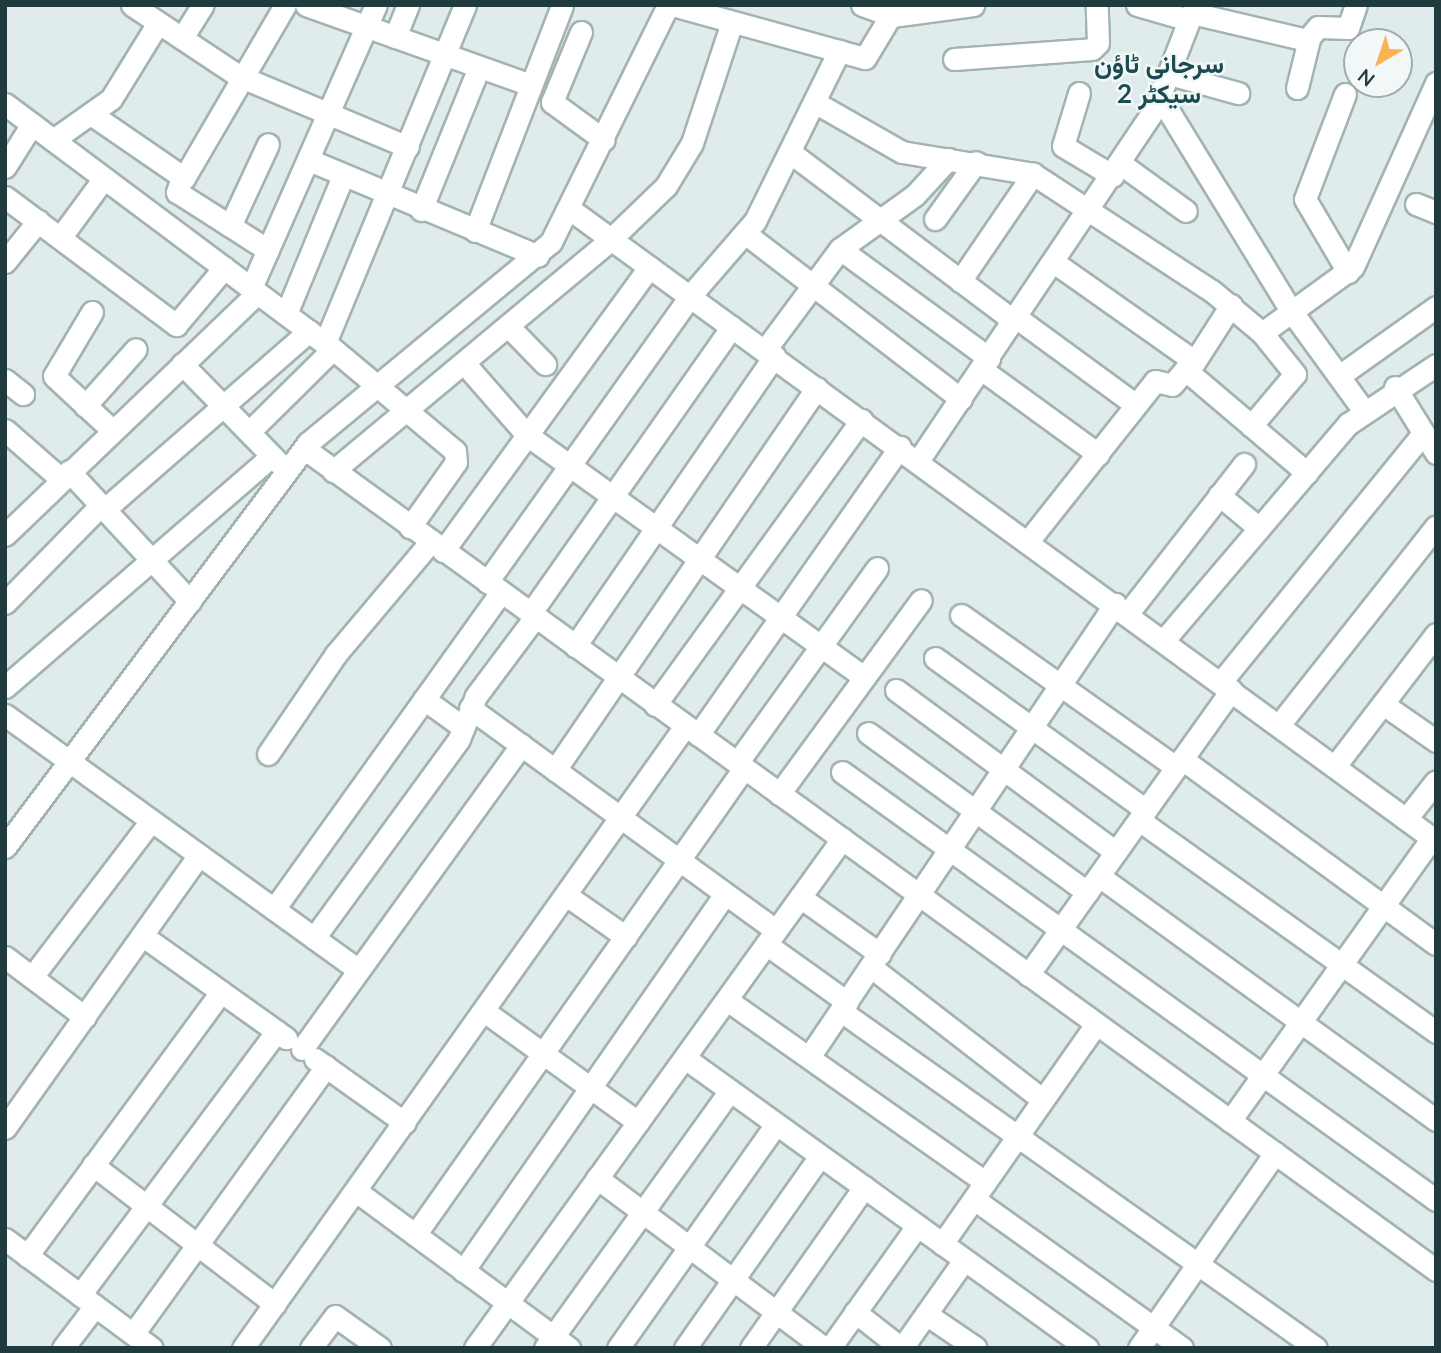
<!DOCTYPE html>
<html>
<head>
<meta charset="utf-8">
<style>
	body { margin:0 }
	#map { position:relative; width:1441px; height:1353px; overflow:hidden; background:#e0eceb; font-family:Lato,Vazirmatn,sans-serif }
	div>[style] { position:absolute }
	.roads { filter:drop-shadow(2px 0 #a3b3b3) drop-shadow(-2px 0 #a3b3b3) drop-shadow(0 2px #a3b3b3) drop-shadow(0 -2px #a3b3b3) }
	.minor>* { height:21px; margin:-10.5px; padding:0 10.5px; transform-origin:10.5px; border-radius:10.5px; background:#fff }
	span { translate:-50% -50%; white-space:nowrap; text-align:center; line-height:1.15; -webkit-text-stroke:5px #f1f8f7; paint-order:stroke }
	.district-label { font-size:26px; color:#1b4b50; font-weight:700 }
	.frame { position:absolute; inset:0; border:7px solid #203b3d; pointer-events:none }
	.north { position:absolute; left:1343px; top:28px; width:70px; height:70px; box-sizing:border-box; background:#f1f8f7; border:2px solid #9dacad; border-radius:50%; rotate:219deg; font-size:19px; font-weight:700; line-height:28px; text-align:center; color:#203b3d }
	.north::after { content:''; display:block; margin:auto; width:24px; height:32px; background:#f9b451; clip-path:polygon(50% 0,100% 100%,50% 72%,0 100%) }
</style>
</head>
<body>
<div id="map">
	<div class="roads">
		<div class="minor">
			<i style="left:132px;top:5px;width:128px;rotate:33.6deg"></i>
			<i style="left:239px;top:76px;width:183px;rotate:22.8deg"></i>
			<i style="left:306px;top:5px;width:239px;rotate:19.6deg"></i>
			<i style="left:672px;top:5px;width:200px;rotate:15.4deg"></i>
			<i style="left:865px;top:58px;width:62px;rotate:-58.9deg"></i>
			<i style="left:862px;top:5px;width:32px;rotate:20deg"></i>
			<i style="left:892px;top:16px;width:82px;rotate:-7.7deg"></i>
			<i style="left:1137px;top:5px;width:54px;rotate:16.1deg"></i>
			<i style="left:1192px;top:13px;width:118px;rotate:13.2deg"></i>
			<i style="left:1307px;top:40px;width:17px;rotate:-50deg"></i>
			<i style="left:1318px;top:27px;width:30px;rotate:2deg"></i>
			<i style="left:1348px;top:28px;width:24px;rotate:-71deg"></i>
			<i style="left:581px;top:32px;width:76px;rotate:112.5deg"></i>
			<i style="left:552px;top:102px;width:64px;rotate:36.2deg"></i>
			<i style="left:395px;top:37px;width:35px;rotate:-68deg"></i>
			<i style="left:182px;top:38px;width:39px;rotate:-58deg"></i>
			<i style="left:954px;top:59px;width:138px;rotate:-4.1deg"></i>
			<i style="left:1092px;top:49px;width:8px;rotate:-45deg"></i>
			<i style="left:1098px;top:43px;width:38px;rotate:-92deg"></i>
			<i style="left:1169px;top:74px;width:72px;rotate:15.4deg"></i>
			<i style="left:1297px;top:88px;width:50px;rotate:-76.2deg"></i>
			<i style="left:1079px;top:93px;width:55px;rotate:106.8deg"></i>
			<i style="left:1063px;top:146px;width:58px;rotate:31deg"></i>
			<i style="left:1345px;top:94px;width:112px;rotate:110.9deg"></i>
			<i style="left:1305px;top:199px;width:85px;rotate:59.5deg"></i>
			<i style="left:1160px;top:97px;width:252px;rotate:58.5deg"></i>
			<i style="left:1292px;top:312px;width:122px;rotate:54deg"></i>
			<i style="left:816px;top:103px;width:99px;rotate:29.7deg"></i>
			<i style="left:902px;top:152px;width:133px;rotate:9.5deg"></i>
			<i style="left:1033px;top:174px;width:214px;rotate:33.2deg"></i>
			<i style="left:1212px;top:291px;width:65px;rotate:40deg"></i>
			<i style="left:1262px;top:333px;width:112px;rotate:-36deg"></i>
			<i style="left:1353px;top:267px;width:202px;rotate:-65.7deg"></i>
			<i style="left:5px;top:104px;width:409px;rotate:36.8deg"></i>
			<i style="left:333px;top:349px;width:159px;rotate:39.9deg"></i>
			<i style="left:455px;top:451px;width:11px;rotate:85deg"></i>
			<i style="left:456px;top:462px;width:80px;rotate:125.3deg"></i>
			<i style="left:91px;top:114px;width:113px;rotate:34.5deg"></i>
			<i style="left:184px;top:178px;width:200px;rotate:-59.7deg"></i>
			<i style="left:53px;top:140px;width:71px;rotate:-35.3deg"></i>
			<i style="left:111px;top:99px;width:89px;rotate:-58.3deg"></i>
			<i style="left:791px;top:153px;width:279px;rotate:37deg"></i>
			<i style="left:309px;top:160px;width:248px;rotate:22.7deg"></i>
			<i style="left:1121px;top:164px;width:80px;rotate:35.9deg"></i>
			<i style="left:5px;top:167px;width:51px;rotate:-57.9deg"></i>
			<i style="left:181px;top:180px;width:13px;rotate:108deg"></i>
			<i style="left:177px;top:192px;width:108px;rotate:32.5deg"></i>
			<i style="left:5px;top:197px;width:214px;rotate:36.8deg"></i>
			<i style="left:176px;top:325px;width:75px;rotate:-49.9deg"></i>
			<i style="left:1416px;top:204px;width:22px;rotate:22deg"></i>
			<i style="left:421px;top:210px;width:154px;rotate:-67.9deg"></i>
			<i style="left:571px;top:210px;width:1071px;rotate:36.11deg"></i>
			<i style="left:935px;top:219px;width:70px;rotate:-54.3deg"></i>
			<i style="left:230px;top:226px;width:90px;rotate:-65.1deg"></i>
			<i style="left:475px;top:231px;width:242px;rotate:-68.9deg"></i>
			<i style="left:746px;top:234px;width:271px;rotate:37.5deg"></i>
			<i style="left:60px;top:238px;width:74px;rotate:-53.7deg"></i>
			<i style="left:840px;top:249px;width:185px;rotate:36.2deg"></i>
			<i style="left:5px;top:262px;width:53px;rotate:-51.2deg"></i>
			<i style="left:1055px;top:263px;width:166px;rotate:35.2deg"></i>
			<i style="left:960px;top:281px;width:130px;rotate:-55.7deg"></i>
			<i style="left:251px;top:288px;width:309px;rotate:-66.2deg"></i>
			<i style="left:1231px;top:305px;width:80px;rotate:122.7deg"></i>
			<i style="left:1188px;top:372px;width:156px;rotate:40.3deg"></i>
			<i style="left:92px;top:312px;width:74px;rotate:120.7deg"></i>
			<i style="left:54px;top:376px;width:79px;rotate:43deg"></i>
			<i style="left:286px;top:314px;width:149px;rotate:-67.6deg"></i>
			<i style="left:1017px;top:318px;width:147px;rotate:36.2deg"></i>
			<i style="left:509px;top:327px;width:52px;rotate:45.8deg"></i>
			<i style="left:325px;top:343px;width:366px;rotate:-67.5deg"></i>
			<i style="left:765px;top:350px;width:126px;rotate:-53.4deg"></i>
			<i style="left:840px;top:249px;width:92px;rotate:-35.8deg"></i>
			<i style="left:915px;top:195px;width:49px;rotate:-47.5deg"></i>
			<i style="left:464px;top:363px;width:96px;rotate:48.8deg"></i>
			<i style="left:527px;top:435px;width:415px;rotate:35.7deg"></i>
			<i style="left:182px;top:364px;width:141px;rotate:45.6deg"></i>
			<i style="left:981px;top:369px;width:145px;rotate:36deg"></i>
			<i style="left:1339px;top:376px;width:119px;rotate:-35.4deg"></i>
			<i style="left:5px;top:380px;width:23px;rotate:38deg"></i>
			<i style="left:1395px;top:387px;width:78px;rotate:58.2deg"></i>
			<i style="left:85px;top:406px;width:76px;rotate:-48.2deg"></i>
			<i style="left:1251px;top:426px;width:68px;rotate:-49.8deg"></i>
			<i style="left:1295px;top:374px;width:53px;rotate:-128.8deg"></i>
			<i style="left:5px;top:430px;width:74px;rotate:41.2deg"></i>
			<i style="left:249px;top:432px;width:118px;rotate:-44.7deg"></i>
			<i style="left:305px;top:449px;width:1398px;rotate:35.98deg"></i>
			<i style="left:918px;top:461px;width:425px;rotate:-56.1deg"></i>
			<i style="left:1155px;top:108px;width:110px;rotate:-68.8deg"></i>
			<i style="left:69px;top:471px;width:178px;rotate:47.1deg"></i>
			<i style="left:333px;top:471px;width:362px;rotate:-39.8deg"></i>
			<i style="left:611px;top:239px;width:76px;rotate:-43.9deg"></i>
			<i style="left:666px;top:186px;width:50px;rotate:-58.8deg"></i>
			<i style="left:692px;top:143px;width:124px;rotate:-71.7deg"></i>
			<i style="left:1219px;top:495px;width:52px;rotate:39.5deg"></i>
			<i style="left:105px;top:509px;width:271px;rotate:-41.1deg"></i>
			<i style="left:5px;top:535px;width:349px;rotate:-43.8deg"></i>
			<i style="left:1029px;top:540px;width:203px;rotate:-51.6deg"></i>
			<i style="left:1155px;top:381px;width:17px;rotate:13deg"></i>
			<i style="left:1172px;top:385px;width:23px;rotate:-50deg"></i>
			<i style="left:443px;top:551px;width:351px;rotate:-54deg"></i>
			<i style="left:487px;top:582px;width:351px;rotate:-54.6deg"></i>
			<i style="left:690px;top:296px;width:99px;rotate:-49.1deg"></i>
			<i style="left:755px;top:221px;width:190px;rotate:-63.7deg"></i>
			<i style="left:5px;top:603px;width:137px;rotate:-45.6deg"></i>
			<i style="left:1128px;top:613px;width:189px;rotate:-52.1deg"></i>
			<i style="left:530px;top:614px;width:351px;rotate:-54.9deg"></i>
			<i style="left:961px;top:615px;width:263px;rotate:35.3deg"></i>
			<i style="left:1164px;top:640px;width:284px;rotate:-49.6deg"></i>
			<i style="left:1348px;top:424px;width:106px;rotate:-33.8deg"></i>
			<i style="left:575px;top:646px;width:352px;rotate:-55.5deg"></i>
			<i style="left:935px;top:658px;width:260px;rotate:35.8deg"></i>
			<i style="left:1221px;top:682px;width:321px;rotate:-50.9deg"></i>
			<i style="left:5px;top:687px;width:353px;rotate:-40.9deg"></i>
			<i style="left:896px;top:690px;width:273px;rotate:36.4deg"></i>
			<i style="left:424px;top:699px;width:49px;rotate:35.9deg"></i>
			<i style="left:1383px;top:704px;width:65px;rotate:34.9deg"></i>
			<i style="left:655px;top:705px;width:352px;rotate:-54.1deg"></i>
			<i style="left:470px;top:708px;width:378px;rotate:36deg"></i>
			<i style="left:5px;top:715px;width:436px;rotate:35.8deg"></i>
			<i style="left:1279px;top:725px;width:253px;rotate:-51.7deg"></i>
			<i style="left:868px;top:733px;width:271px;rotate:36deg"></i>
			<i style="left:698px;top:735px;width:352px;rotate:-55deg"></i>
			<i style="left:268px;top:754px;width:121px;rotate:-55.8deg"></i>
			<i style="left:336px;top:654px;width:148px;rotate:-49.9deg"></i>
			<i style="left:1182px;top:759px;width:314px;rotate:36.1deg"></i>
			<i style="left:737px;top:763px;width:240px;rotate:-54.3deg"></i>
			<i style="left:1335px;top:766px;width:166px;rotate:-52.6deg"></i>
			<i style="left:555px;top:770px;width:463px;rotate:-55.6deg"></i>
			<i style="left:842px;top:772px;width:732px;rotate:35.77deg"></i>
			<i style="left:779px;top:794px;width:240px;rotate:-53.8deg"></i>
			<i style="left:1406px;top:819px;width:48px;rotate:-51.7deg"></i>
			<i style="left:1139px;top:820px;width:365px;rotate:35.5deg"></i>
			<i style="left:5px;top:847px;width:505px;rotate:-53.13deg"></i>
			<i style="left:308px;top:443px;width:315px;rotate:-39.6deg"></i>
			<i style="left:551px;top:242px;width:264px;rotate:-63.7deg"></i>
			<i style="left:1099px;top:876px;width:416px;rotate:35.9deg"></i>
			<i style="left:566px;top:895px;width:73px;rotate:35deg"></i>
			<i style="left:800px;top:897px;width:98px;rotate:35.5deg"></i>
			<i style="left:274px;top:909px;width:390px;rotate:-54.4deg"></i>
			<i style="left:143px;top:936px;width:176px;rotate:35.5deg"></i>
			<i style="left:314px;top:938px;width:246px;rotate:-53.9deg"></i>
			<i style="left:459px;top:739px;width:46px;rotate:-68.4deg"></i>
			<i style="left:476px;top:696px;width:99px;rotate:-53.2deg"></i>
			<i style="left:766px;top:944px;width:100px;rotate:35.6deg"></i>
			<i style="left:5px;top:957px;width:100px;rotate:36.9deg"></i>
			<i style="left:871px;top:967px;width:216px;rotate:37.7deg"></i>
			<i style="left:1028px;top:975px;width:350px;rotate:-54.5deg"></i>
			<i style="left:32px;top:977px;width:196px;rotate:-52.7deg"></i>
			<i style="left:727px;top:1000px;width:316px;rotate:35.2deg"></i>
			<i style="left:484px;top:1011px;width:190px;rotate:35.8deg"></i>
			<i style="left:841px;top:1011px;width:582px;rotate:35.35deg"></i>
			<i style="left:302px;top:1049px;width:375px;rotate:-54.2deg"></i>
			<i style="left:809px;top:1057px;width:547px;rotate:-55.96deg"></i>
			<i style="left:685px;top:1058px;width:496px;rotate:35.8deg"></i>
			<i style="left:315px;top:1059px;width:110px;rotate:35.4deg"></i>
			<i style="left:1230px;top:1121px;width:348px;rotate:-54.5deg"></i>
			<i style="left:5px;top:1128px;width:335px;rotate:-54.6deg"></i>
			<i style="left:93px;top:1165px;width:229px;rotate:37.4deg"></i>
			<i style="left:597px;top:1178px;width:284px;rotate:36.8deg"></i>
			<i style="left:356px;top:1191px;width:265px;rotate:36.4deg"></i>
			<i style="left:974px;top:1199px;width:256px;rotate:35.6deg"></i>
			<i style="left:415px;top:1235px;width:571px;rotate:-54.84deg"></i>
			<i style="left:5px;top:1239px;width:183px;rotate:36.6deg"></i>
			<i style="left:942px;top:1244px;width:269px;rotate:-55deg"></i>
			<i style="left:27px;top:1256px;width:328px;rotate:-53.7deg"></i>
			<i style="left:463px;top:1271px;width:459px;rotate:-55.2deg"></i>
			<i style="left:80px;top:1295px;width:329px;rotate:-53.3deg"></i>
			<i style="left:855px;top:1312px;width:58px;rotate:38deg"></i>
			<i style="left:926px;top:1314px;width:60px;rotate:34.2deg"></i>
			<i style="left:133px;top:1334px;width:330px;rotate:-54.2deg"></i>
			<i style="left:63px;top:1348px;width:53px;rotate:-52.7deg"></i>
			<i style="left:243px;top:1348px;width:763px;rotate:-54.6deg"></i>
			<i style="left:311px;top:1348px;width:40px;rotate:-53deg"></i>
			<i style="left:335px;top:1316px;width:55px;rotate:35.4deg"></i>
			<i style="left:475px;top:1348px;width:628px;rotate:-54.21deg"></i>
			<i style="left:545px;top:1348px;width:317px;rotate:-54.3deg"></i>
			<i style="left:618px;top:1348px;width:274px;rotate:-54.8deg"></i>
			<i style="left:685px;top:1348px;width:235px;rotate:-54.9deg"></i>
			<i style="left:751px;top:1348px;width:197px;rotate:-54.9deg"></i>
			<i style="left:830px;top:1348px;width:150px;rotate:-54.5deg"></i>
			<i style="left:902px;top:1348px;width:108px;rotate:-54.8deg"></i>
			<i style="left:1139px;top:1348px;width:238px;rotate:-55.1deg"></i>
		</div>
	</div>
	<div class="district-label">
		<span style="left:1159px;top:79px">سرجانی ٹاؤن<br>سیکٹر 2</span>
	</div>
	<div class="frame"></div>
	<div class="north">N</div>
</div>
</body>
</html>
